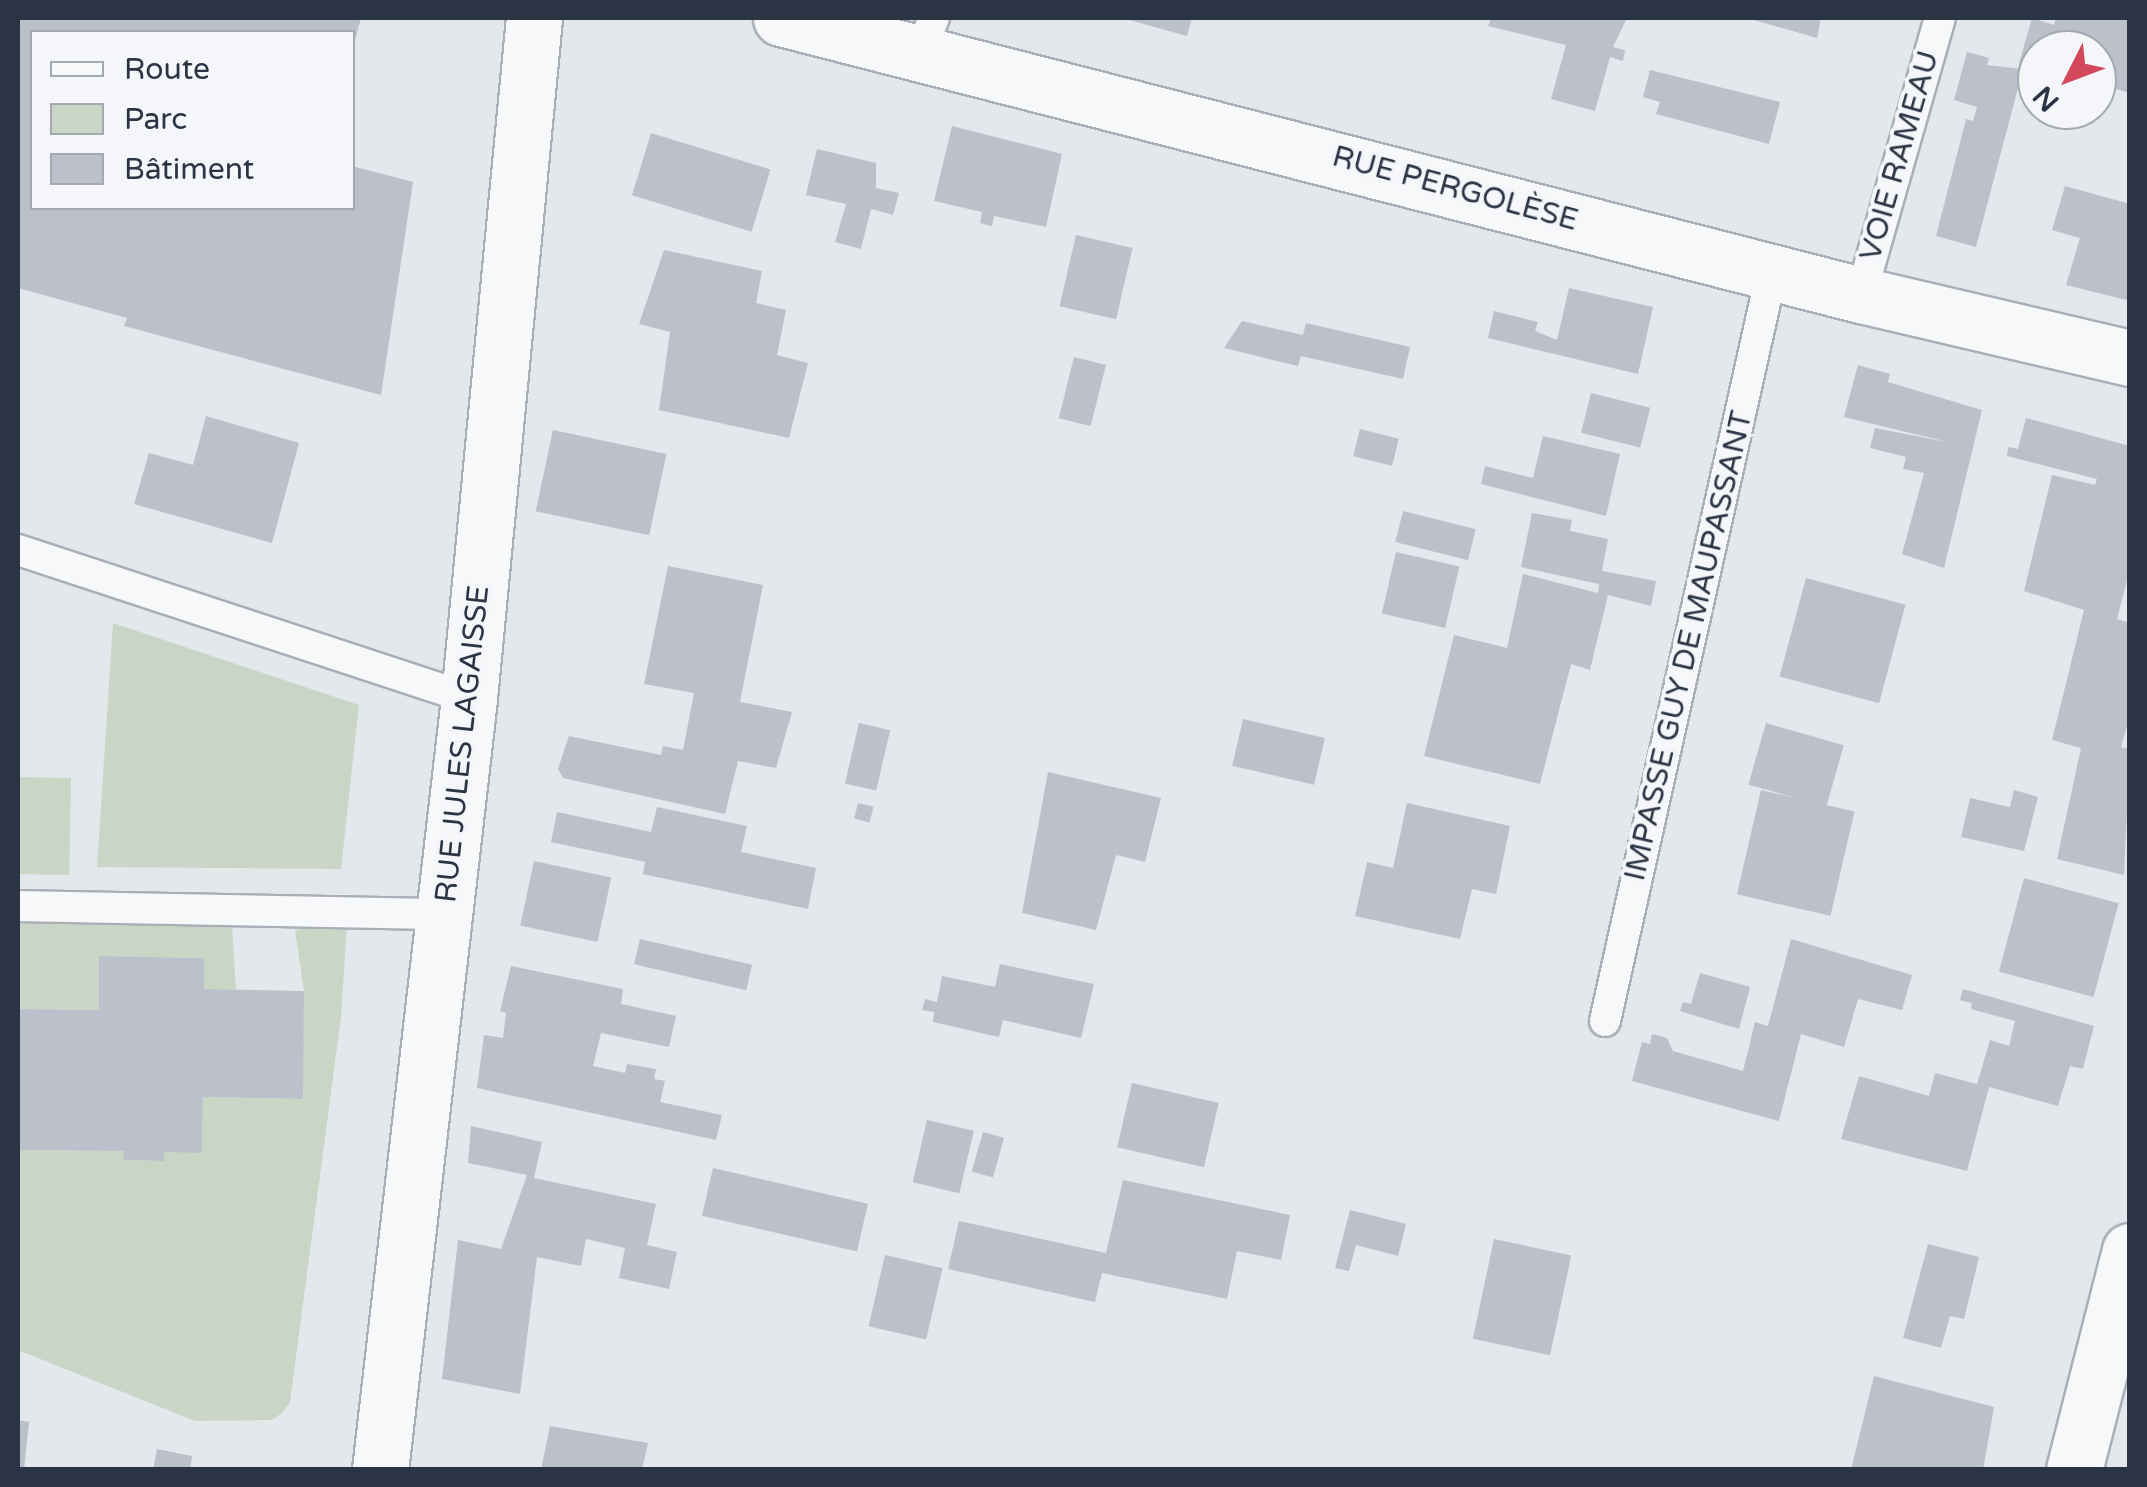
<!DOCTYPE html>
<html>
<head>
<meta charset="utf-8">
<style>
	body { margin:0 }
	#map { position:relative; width:2147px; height:1487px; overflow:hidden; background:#e4e7ec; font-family:"Varela Round",sans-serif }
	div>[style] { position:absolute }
	.green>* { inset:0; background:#c9d6c5; transform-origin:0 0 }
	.building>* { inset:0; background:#bbc0ca; transform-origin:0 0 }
	.roads { filter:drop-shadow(2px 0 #a9aeb7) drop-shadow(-2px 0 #a9aeb7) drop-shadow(0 2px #a9aeb7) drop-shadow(0 -2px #a9aeb7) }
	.service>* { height:30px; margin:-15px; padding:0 15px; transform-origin:15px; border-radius:15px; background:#f7f8fa }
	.minor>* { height:55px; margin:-27.5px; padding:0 27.5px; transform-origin:27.5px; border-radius:27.5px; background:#f7f8fa }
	span { translate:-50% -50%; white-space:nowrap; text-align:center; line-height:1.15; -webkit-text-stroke:8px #f4f6f9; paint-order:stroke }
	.street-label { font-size:30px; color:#2b3445 }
	.frame { position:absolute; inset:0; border:20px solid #2b3445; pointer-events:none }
	.legend { position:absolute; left:30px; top:30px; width:325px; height:180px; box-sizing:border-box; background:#f4f6f9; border:2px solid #a4a8b1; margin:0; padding:12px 18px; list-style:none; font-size:30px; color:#2b3445 }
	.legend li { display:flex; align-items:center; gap:20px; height:50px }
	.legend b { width:50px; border:2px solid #a4a8b1 }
	.north { position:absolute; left:2017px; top:30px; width:100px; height:100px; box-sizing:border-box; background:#f4f6f9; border:2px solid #a4a8b1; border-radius:50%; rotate:228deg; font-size:28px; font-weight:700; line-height:40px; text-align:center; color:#2b3445 }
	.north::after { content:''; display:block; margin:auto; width:35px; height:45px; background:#d1495b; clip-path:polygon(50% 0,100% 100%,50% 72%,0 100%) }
</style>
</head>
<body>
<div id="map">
	<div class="green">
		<i style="clip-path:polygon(113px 623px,359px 705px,341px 869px,97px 867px)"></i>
		<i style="left:71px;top:778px;width:97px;height:53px;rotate:91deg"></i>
		<i style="clip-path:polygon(96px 918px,232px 925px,236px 990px,204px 989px,203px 958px,100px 956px,99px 1010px,18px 1009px,18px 919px)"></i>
		<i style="clip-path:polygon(347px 924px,341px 1017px,290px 1402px,282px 1413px,272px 1420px,195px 1421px,18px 1350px,18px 1150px,124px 1151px,124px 1160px,163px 1161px,164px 1152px,202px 1152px,203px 1097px,302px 1099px,304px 991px,295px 930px)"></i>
	</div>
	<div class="building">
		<i style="clip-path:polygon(18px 18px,361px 18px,354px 44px,352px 32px,32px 32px,32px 208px,352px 208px,352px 166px,413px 182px,381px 395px,124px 326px,127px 318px,18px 288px)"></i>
		<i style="clip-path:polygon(1122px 18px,1192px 18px,1187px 36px)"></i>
		<i style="clip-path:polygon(1491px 18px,1627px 18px,1613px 47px,1625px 50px,1623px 61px,1610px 57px,1595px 111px,1551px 99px,1566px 45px,1488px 26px)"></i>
		<i style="clip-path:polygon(1747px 18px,1821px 18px,1817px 38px)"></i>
		<i style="clip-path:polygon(2032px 18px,2054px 25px,2056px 18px,2130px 18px,2130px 93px,2097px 84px,2097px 50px,2037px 50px,2037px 68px,2019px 63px)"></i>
		<i style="clip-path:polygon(1967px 52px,1989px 58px,1987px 65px,2023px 69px,1976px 247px,1936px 236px,1966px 119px,1973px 121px,1977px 107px,1954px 100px)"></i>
		<i style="clip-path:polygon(1650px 70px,1780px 102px,1769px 144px,1656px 114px,1660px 102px,1643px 97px)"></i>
		<i style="clip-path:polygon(952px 126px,1062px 154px,1046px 227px,994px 216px,992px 226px,980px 223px,982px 212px,934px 201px)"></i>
		<i style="left:651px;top:133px;width:125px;height:65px;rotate:17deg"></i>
		<i style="clip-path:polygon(817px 149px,876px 163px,876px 188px,899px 193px,893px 215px,871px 209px,861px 249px,835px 242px,846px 204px,806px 195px)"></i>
		<i style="clip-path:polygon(2065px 186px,2130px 204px,2130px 301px,2066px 285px,2080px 238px,2052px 230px)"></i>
		<i style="left:1076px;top:235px;width:58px;height:73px;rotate:13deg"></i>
		<i style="clip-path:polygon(664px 250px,762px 271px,756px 303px,786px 310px,777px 355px,808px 363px,789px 438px,659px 410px,670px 332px,639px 324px)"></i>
		<i style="clip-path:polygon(1569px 288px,1653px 307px,1638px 374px,1488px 338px,1494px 311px,1538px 322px,1535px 331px,1557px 340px)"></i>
		<i style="clip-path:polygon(1242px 321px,1303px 335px,1306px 323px,1410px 347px,1403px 379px,1301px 356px,1298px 366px,1224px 348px)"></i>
		<i style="left:1074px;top:357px;width:33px;height:63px;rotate:14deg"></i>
		<i style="clip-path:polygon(1858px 365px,1890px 374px,1888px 382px,1982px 410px,1944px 568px,1902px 554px,1924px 473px,1903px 469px,1906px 457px,1870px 448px,1875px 428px,1952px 443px,1844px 417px)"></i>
		<i style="left:1591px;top:393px;width:61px;height:41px;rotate:14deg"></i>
		<i style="clip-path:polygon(206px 416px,299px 443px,272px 543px,134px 504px,149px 453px,193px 465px)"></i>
		<i style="clip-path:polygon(2026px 418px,2130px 446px,2130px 569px,2117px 619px,2130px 623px,2130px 715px,2121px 747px,2130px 749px,2124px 875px,2057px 859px,2081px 748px,2052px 740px,2084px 610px,2024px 591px,2052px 475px,2095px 485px,2097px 479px,2007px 456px,2008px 447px,2018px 449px)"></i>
		<i style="left:1360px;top:429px;width:40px;height:28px;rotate:14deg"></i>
		<i style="left:553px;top:430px;width:116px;height:83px;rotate:12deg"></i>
		<i style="clip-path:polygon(1543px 436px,1620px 454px,1606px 516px,1481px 484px,1485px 466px,1533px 478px)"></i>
		<i style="left:1403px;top:511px;width:75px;height:32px;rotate:14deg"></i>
		<i style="clip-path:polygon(1532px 513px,1572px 520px,1570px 531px,1608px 539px,1602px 571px,1656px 581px,1651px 606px,1608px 595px,1590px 670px,1571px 664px,1540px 784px,1424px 756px,1454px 635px,1507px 648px,1523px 574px,1598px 593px,1599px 584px,1521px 567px)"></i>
		<i style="left:1396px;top:552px;width:65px;height:63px;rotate:13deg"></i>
		<i style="clip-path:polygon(668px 566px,763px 585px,740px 702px,792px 712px,776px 768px,738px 761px,725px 814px,563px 778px,558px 769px,569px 736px,661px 755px,663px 746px,683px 750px,694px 693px,644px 684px)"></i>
		<i style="left:1806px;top:578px;width:103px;height:102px;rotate:15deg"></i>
		<i style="left:1243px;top:719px;width:84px;height:48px;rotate:13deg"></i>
		<i style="left:859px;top:723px;width:32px;height:62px;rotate:13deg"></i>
		<i style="left:1766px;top:723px;width:81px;height:64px;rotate:16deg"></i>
		<i style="clip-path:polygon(1048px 772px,1161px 798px,1145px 862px,1116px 855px,1096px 930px,1022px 913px)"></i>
		<i style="left:1761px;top:790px;width:96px;height:107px;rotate:13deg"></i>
		<i style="clip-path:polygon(2014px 790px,2038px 797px,2024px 851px,1961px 837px,1970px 798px,2010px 807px)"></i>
		<i style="left:858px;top:803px;width:16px;height:16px;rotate:14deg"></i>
		<i style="clip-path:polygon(1407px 803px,1510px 826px,1496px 894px,1472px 889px,1460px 939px,1355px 916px,1367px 862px,1393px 868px)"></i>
		<i style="clip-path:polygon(657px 807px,747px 826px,741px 852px,816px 868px,808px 909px,643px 874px,645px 862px,551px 842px,557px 812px,651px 832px)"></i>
		<i style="left:534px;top:861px;width:79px;height:66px;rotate:12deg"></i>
		<i style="left:2024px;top:878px;width:98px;height:97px;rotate:15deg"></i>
		<i style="left:640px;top:939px;width:115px;height:26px;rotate:13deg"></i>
		<i style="clip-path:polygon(1791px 939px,1912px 975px,1902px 1010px,1858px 999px,1844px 1047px,1801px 1034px,1779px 1121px,1632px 1081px,1642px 1042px,1650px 1044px,1652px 1034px,1667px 1038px,1673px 1051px,1743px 1071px,1755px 1022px,1768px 1026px)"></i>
		<i style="clip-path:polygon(99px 956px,204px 958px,204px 989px,304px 991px,303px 1099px,203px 1097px,202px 1153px,164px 1152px,164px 1161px,123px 1160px,124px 1151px,18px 1150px,18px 1009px,99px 1010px)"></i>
		<i style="clip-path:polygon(1000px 964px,1094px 984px,1081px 1038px,1003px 1020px,999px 1037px,933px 1022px,934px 1012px,922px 1010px,925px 999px,937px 1002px,942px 976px,995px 987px)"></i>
		<i style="clip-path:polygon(511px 966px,623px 989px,621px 1004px,676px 1016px,669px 1047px,601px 1033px,593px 1066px,625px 1073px,627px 1064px,656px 1069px,654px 1079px,665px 1081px,660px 1102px,722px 1115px,716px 1140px,477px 1088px,484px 1035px,503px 1038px,506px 1013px,500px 1011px)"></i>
		<i style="clip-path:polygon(1700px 973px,1750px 987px,1739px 1029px,1680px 1011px,1683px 1002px,1691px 1004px)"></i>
		<i style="clip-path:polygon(1963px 989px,2094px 1026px,2083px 1069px,2070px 1066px,2058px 1106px,1989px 1087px,1967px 1171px,1841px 1139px,1859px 1076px,1929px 1096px,1935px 1073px,1977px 1084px,1990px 1040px,2009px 1046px,2015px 1021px,1971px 1009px,1972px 1003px,1960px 1000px)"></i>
		<i style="left:1132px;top:1083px;width:89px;height:66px;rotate:13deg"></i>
		<i style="left:927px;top:1120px;width:48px;height:64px;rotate:13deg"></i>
		<i style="clip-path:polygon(471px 1126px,542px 1142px,534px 1178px,656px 1204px,647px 1245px,677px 1252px,669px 1289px,619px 1278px,625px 1248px,586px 1239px,581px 1266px,537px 1257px,520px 1394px,442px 1379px,458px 1240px,501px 1249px,527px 1175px,468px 1163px)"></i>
		<i style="left:983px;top:1132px;width:22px;height:41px;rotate:16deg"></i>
		<i style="left:713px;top:1168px;width:159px;height:49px;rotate:13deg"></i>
		<i style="clip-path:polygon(1123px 1180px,1290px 1215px,1281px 1260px,1237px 1251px,1227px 1299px,1102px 1273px,1095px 1302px,948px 1269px,959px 1221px,1106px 1253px)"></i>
		<i style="clip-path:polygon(1350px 1210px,1406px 1224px,1398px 1256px,1356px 1245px,1349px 1271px,1335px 1268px)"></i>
		<i style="left:1494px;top:1239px;width:79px;height:102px;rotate:12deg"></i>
		<i style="clip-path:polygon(1928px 1244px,1979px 1257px,1964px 1319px,1950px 1316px,1941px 1348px,1903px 1338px)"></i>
		<i style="left:885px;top:1255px;width:59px;height:73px;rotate:13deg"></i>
		<i style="clip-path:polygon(1874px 1376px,1994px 1407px,1983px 1470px,1851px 1470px)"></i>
		<i style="clip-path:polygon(18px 1420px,29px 1422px,24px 1470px,18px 1470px)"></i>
		<i style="clip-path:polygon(550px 1426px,648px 1443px,642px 1470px,541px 1470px)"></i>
		<i style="clip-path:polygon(157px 1449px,192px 1456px,190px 1470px,153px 1470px)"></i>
	</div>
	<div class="roads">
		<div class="service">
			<i style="left:921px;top:50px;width:35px;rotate:-68deg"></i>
			<i style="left:1861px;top:295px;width:288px;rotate:-74.1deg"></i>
			<i style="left:18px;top:550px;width:475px;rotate:18.2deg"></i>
			<i style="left:18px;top:906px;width:427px;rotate:1.1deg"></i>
			<i style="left:1605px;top:1021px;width:768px;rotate:-77.45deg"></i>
		</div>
		<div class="minor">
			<i style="left:781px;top:18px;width:1115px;rotate:14.39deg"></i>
			<i style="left:1861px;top:295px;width:276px;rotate:13.2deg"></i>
			<i style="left:380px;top:1470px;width:777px;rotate:-83.42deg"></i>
			<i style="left:469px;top:698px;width:683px;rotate:-84.54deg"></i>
			<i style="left:2074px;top:1470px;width:226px;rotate:-75.7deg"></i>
		</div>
	</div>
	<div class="street-label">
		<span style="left:1900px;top:156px;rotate:-74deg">VOIE RAMEAU</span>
		<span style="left:1455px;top:189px;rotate:15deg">RUE PERGOLÈSE</span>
		<span style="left:1689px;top:646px;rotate:-77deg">IMPASSE GUY DE MAUPASSANT</span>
		<span style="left:463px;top:744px;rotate:-84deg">RUE JULES LAGAISSE</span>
	</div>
	<div class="frame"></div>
	<ul class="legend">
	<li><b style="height:12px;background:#f7f8fa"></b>Route</li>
	<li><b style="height:28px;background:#c9d6c5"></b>Parc</li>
	<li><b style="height:28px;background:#bbc0ca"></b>Bâtiment</li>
	</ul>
	<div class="north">N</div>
</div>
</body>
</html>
